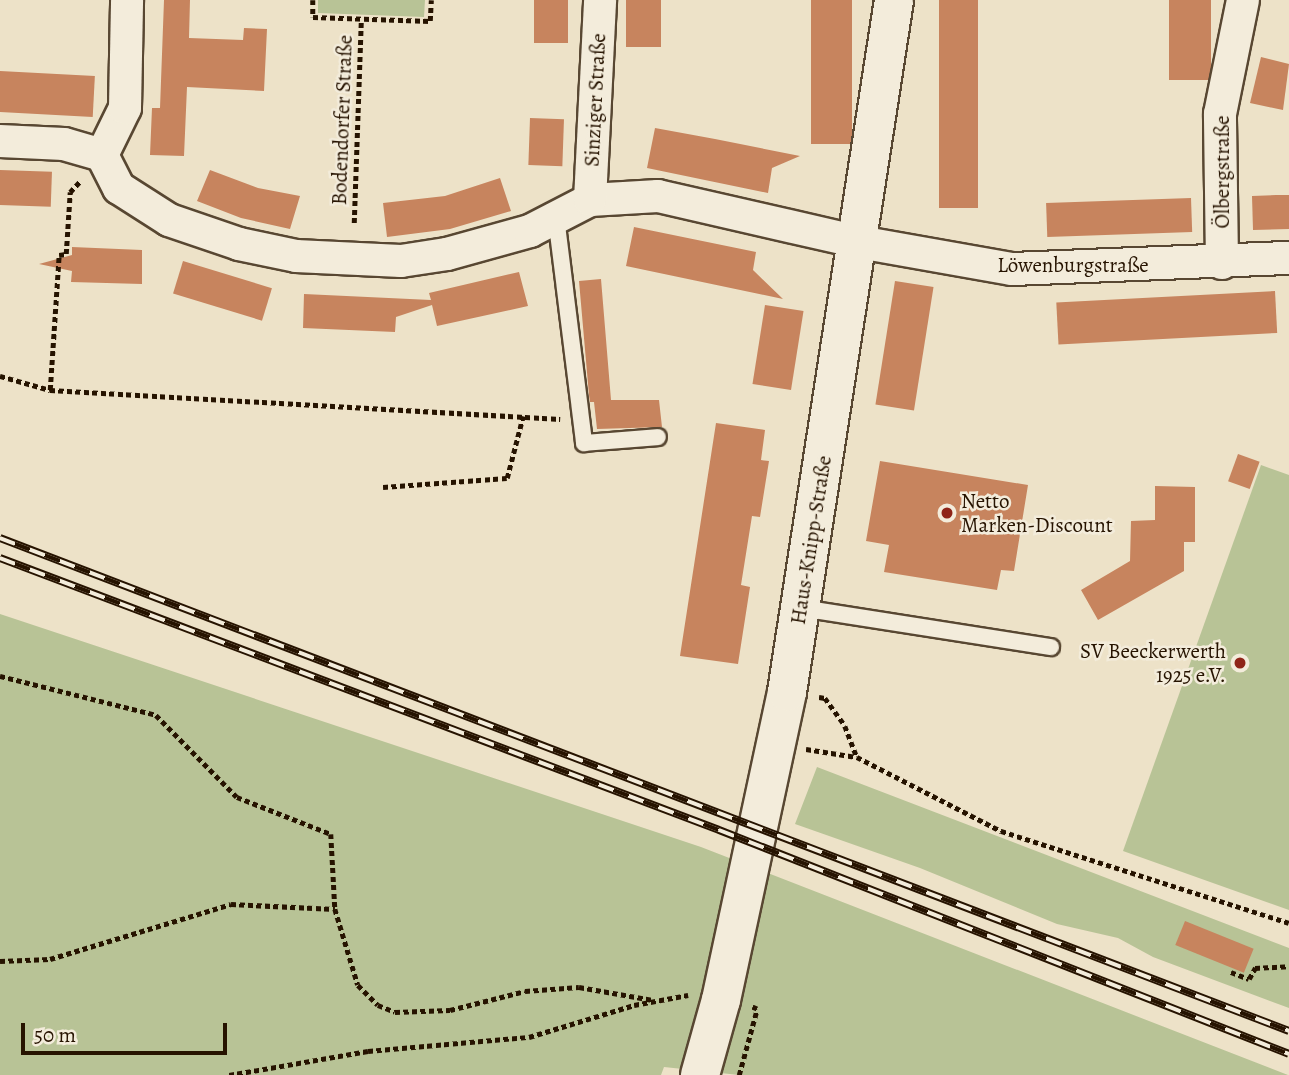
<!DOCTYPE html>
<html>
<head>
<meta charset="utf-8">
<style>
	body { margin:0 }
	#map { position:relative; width:1289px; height:1075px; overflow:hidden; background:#ede2c8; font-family:Alegreya,serif }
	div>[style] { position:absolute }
	.green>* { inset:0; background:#b8c396 }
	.building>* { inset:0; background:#c7845e; transform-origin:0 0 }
	.path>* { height:4.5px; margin-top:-2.25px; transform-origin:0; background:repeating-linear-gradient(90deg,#261300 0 5px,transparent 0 8.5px) }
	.roads { filter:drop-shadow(2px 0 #584732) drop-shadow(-2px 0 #584732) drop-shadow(0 2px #584732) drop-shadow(0 -2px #584732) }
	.service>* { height:16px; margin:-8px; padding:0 8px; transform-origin:8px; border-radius:8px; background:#f3ecdb }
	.minor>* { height:32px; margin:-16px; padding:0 16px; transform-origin:16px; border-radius:16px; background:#f3ecdb }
	.tertiary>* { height:38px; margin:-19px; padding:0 19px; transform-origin:19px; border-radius:19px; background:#f3ecdb }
	.rail>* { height:8px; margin-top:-4px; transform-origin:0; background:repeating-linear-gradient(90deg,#f3ecdb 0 16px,#261300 0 32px); box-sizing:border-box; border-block:2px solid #261300 }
	.dots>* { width:19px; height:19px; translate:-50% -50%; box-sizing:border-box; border:4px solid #f3ecdb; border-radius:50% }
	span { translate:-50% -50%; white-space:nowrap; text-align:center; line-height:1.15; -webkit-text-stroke:5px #f3ecdb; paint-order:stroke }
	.street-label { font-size:21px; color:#261300 }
	.poi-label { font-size:21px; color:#261300 }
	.left { translate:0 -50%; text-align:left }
	.right { translate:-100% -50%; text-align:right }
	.scale { position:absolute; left:21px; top:1023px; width:206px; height:32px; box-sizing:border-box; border:4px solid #261300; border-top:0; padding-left:9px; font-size:21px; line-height:24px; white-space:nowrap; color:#261300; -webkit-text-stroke:5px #f3ecdb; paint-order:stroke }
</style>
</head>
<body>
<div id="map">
	<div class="green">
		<i style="clip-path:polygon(318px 0,425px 0,424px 17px,318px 13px)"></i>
		<i style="clip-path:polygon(1261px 465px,1289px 475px,1289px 910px,1123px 851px)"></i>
		<i style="clip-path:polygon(0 614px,701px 847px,1288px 1075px,739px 1075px,664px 1067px,661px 1075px,0 1075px)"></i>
		<i style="clip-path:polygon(817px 767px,1289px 948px,1289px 1008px,1153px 957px,1118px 938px,1057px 924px,920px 868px,795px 824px)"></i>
	</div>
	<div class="building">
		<i style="clip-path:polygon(164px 0,190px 0,189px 38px,243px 40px,244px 28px,267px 29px,264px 91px,187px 87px,184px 156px,150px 155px,152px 108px,160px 108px)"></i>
		<i style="left:534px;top:0;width:34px;height:43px"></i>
		<i style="left:626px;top:0;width:35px;height:47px"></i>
		<i style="left:811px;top:0;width:41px;height:144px"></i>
		<i style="left:939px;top:0;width:39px;height:208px"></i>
		<i style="left:1169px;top:0;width:42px;height:80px"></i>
		<i style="clip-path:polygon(1261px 57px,1289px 64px,1283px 110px,1250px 103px)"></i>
		<i style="left:0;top:71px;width:95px;height:41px;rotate:3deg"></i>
		<i style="left:530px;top:118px;width:34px;height:47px;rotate:2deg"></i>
		<i style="clip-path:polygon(655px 128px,715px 139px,800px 156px,772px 168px,768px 193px,647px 168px)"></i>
		<i style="left:0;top:170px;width:52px;height:35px;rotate:2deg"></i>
		<i style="clip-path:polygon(210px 170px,258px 188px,300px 196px,290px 229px,241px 218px,197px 201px)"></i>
		<i style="clip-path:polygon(500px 178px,511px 211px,450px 229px,387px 237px,383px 203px,445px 196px)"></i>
		<i style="clip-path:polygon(1276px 195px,1289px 195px,1289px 229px,1253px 230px,1252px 196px)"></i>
		<i style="left:1191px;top:198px;width:34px;height:145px;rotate:88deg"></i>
		<i style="clip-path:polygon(634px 227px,756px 252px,753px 270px,783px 299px,626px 266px)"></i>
		<i style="clip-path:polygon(72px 247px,142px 250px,142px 284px,71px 282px,72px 271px,39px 264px,72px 255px)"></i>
		<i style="left:183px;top:261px;width:93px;height:34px;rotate:17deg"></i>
		<i style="clip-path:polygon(519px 272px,528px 306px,437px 326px,432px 305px,396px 317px,395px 332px,303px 328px,304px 294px,431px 300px,429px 293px)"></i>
		<i style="clip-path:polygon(601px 279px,611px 400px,659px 400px,662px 427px,597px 429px,594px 402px,590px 402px,589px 395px,579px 281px)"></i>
		<i style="left:895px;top:281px;width:39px;height:125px;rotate:9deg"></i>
		<i style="left:1275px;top:291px;width:42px;height:219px;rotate:87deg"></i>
		<i style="left:765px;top:305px;width:39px;height:80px;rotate:9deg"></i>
		<i style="clip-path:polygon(716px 423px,765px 430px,761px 460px,769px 461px,760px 517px,752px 516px,741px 585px,750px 587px,738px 664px,680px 656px)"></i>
		<i style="left:1238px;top:454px;width:23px;height:29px;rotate:20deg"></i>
		<i style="clip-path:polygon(880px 461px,1028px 485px,1014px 571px,1001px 570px,997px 590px,884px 572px,889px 545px,866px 541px)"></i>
		<i style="clip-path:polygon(1155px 486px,1195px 487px,1195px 542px,1184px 542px,1184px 571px,1098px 620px,1081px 590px,1130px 561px,1131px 521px,1155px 520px)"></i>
		<i style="left:1185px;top:921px;width:74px;height:26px;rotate:22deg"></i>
	</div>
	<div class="path">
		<i style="left:313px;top:0;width:17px;rotate:90deg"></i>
		<i style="left:313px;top:17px;width:117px;rotate:2deg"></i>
		<i style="left:430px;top:21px;width:21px;rotate:-87deg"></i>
		<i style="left:354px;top:223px;width:204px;rotate:-88deg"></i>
		<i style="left:0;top:376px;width:52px;rotate:15.6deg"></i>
		<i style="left:50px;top:390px;width:511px;rotate:3.25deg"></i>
		<i style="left:50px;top:390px;width:135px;rotate:-86.2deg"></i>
		<i style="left:59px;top:255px;width:7px;rotate:-8deg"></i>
		<i style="left:66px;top:254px;width:62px;rotate:-86.3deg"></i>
		<i style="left:70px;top:192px;width:16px;rotate:-47deg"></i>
		<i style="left:383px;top:487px;width:124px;rotate:-4.2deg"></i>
		<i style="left:507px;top:478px;width:64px;rotate:-75.5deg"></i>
		<i style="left:0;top:676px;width:161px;rotate:14deg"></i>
		<i style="left:156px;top:715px;width:115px;rotate:45.4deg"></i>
		<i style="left:237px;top:797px;width:101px;rotate:21.5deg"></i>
		<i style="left:331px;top:834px;width:75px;rotate:86.9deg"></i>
		<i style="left:819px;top:697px;width:6px;rotate:9deg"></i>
		<i style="left:825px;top:698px;width:34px;rotate:54deg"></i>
		<i style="left:845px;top:726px;width:33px;rotate:69deg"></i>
		<i style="left:857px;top:757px;width:162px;rotate:27.2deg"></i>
		<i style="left:1001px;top:831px;width:302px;rotate:17.7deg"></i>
		<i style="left:806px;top:749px;width:51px;rotate:9.1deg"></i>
		<i style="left:0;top:961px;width:50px;rotate:-2.3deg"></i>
		<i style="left:50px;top:959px;width:189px;rotate:-16.9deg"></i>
		<i style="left:231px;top:904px;width:104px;rotate:2.8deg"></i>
		<i style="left:335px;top:909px;width:79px;rotate:73.2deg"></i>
		<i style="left:358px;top:985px;width:28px;rotate:45deg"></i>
		<i style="left:378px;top:1005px;width:18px;rotate:22deg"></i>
		<i style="left:395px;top:1012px;width:55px;rotate:-2.1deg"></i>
		<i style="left:450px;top:1010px;width:77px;rotate:-14.2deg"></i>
		<i style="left:525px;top:991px;width:54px;rotate:-4.2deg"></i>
		<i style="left:579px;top:987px;width:75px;rotate:10deg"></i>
		<i style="left:1231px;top:972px;width:19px;rotate:21deg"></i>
		<i style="left:1249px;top:979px;width:13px;rotate:-61deg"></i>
		<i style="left:1255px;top:968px;width:34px;rotate:-3deg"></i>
		<i style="left:229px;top:1075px;width:141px;rotate:-9.8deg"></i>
		<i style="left:368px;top:1051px;width:162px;rotate:-5deg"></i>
		<i style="left:529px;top:1037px;width:110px;rotate:-16.9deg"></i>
		<i style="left:634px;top:1005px;width:55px;rotate:-10.5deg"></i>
		<i style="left:739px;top:1075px;width:68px;rotate:-74.7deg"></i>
		<i style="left:757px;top:1009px;width:5px;rotate:-158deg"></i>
	</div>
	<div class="roads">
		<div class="service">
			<i style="left:556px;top:217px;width:228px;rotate:82.9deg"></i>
			<i style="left:584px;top:443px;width:74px;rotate:-4.6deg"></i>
			<i style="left:801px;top:608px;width:253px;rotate:8.9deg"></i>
		</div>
		<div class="minor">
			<i style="left:0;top:141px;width:64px;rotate:2.7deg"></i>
			<i style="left:64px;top:144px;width:40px;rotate:16deg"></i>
			<i style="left:102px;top:155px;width:37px;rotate:63deg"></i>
			<i style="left:119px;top:188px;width:59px;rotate:32.6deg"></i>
			<i style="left:169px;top:220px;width:74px;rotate:18.9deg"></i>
			<i style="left:239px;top:244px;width:58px;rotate:11.9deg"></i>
			<i style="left:296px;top:256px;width:105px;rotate:2.7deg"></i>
			<i style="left:401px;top:261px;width:47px;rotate:-8.7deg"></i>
			<i style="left:447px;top:254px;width:86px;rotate:-15.5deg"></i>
			<i style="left:530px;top:231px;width:68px;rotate:-27.3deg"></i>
			<i style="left:590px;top:200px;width:68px;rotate:-3.4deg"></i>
			<i style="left:658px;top:196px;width:206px;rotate:12.9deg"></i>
			<i style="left:859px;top:242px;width:155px;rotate:10deg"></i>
			<i style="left:1012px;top:269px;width:277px;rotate:-2.3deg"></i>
			<i style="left:102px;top:155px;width:52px;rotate:-63.9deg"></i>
			<i style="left:125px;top:108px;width:108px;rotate:-88.9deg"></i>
			<i style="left:590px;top:200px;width:200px;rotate:-87.1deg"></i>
			<i style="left:1222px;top:263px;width:149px;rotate:-90.8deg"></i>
			<i style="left:1220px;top:114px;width:116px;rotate:-78.6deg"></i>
		</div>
		<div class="tertiary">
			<i style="left:700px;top:1075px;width:78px;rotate:-74.4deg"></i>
			<i style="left:721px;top:1000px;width:315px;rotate:-77.9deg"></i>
			<i style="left:787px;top:692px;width:700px;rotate:-81.21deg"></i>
		</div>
	</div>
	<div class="rail">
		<i style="left:0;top:538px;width:1380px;rotate:20.93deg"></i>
		<i style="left:0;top:558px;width:769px;rotate:20.72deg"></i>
		<i style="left:719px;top:830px;width:612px;rotate:21.45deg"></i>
	</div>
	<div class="dots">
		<i style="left:947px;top:513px;background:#8f2418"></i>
		<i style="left:1240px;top:663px;background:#8f2418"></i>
	</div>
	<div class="street-label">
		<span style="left:595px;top:100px;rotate:-87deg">Sinziger Straße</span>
		<span style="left:342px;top:120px;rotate:-88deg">Bodendorfer Straße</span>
		<span style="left:1222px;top:172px;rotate:-90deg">Ölbergstraße</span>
		<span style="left:1073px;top:265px">Löwenburgstraße</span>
		<span style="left:811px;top:540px;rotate:-81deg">Haus-Knipp-Straße</span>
	</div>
	<div class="poi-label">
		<span class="left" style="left:961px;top:513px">Netto<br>Marken-Discount</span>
		<span class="right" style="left:1226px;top:663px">SV Beeckerwerth<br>1925 e.V.</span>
	</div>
	<div class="scale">50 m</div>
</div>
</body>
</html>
